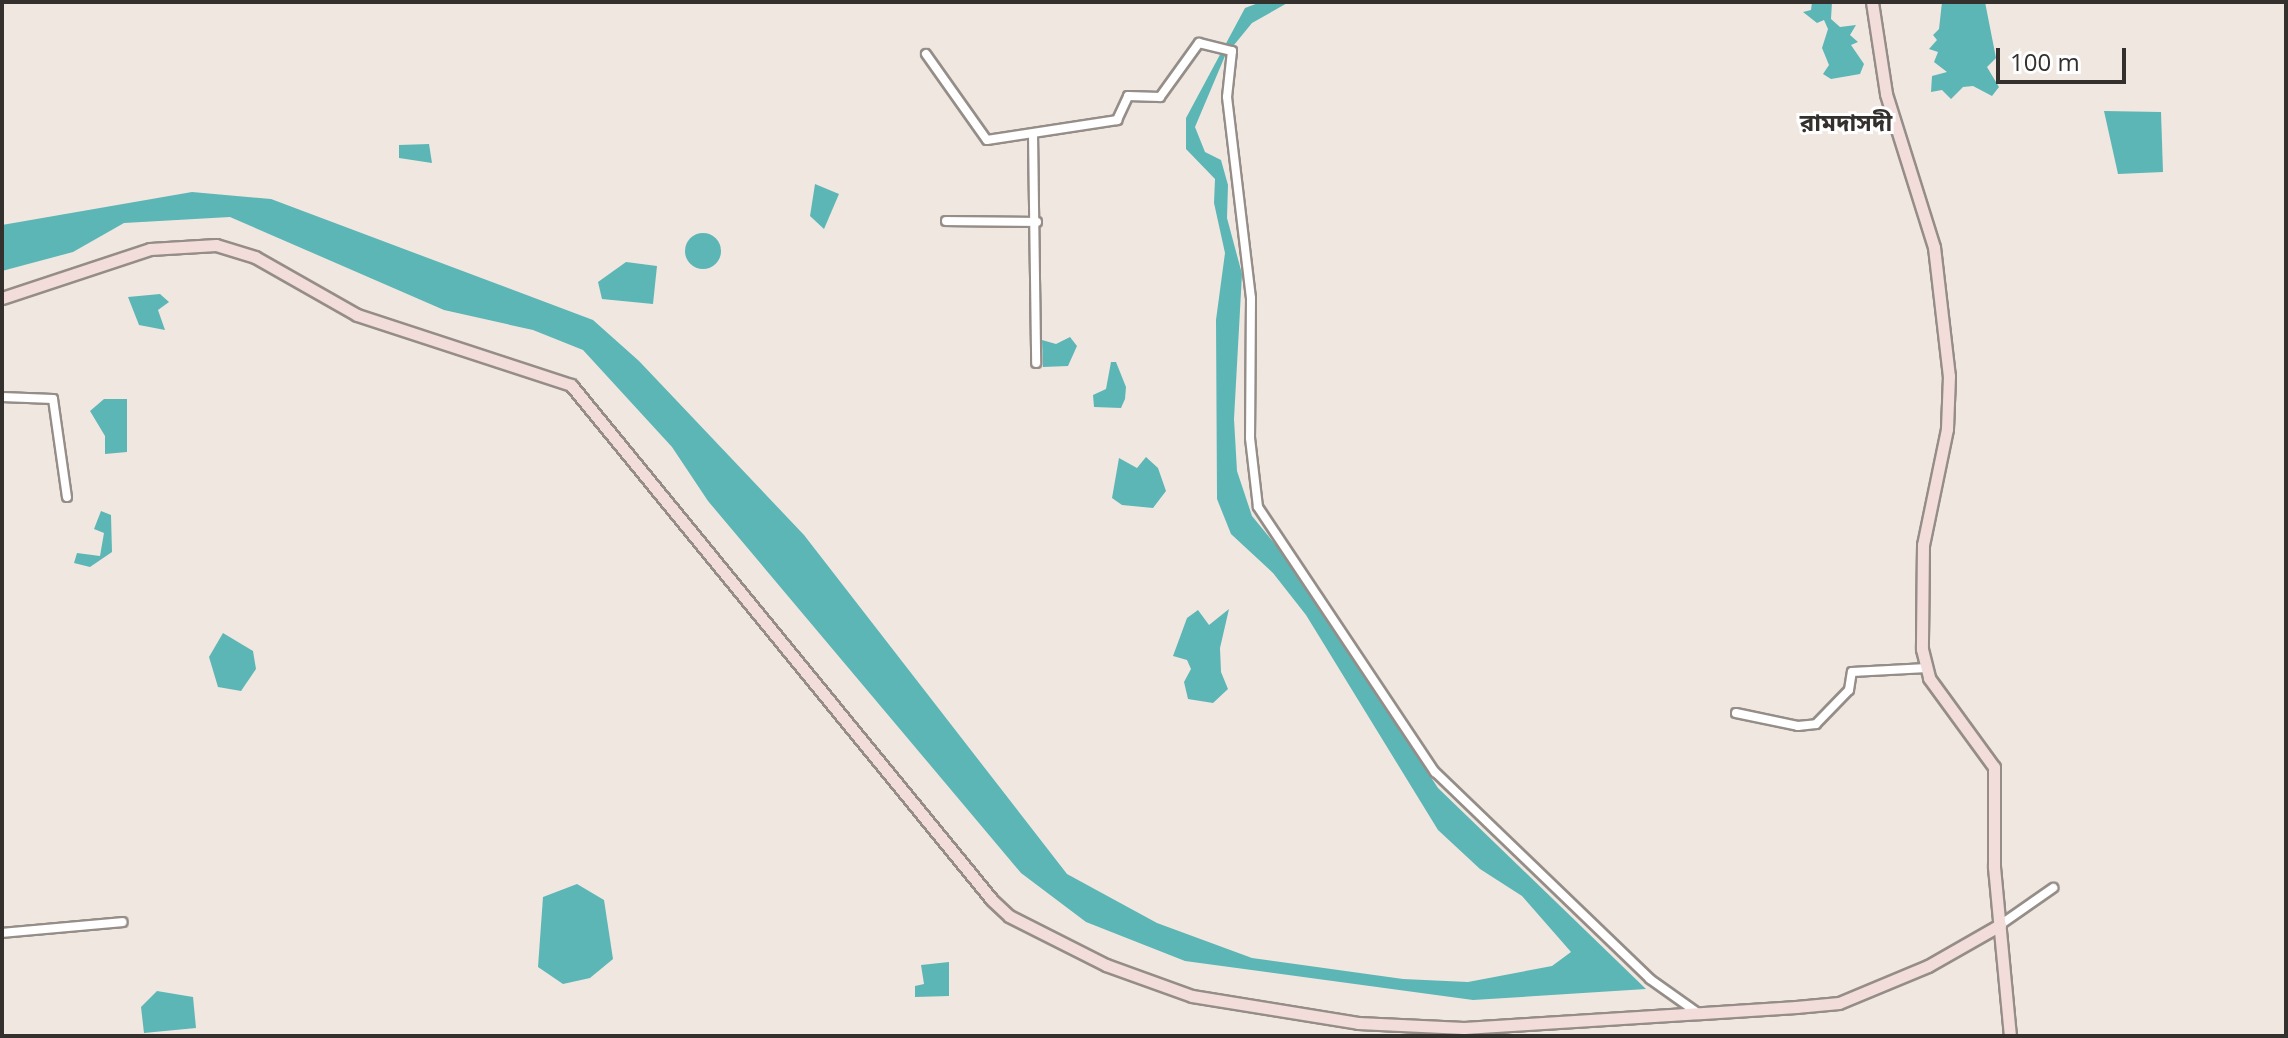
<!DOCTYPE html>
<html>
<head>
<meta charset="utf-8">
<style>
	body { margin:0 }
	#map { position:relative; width:2288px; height:1038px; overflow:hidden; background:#f0e7e1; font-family:"Open Sans","Noto Sans Bengali",sans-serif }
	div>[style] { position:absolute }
	.water>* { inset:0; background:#5cb6b6 }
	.round { border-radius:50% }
	.roads { filter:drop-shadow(2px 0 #958d88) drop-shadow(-2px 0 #958d88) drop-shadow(0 2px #958d88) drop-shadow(0 -2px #958d88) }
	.minor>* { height:8px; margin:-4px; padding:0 4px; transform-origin:4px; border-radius:4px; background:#fff }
	.secondary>* { height:11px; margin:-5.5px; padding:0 5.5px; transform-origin:5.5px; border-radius:5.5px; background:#f3ddda }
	span { translate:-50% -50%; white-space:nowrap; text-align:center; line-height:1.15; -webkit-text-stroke:6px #fff; paint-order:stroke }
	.quarter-label { font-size:24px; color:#33302e; font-weight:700 }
	.frame { position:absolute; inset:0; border:4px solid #33302e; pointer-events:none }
	.scale { position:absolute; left:1996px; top:48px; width:130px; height:36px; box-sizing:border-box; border:4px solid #33302e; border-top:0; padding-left:10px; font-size:24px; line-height:28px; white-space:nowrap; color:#33302e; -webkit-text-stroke:6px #fff; paint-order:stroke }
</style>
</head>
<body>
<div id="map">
	<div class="water">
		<i style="clip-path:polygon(1261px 2px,1289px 2px,1252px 23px,1225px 56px,1195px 127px,1205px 152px,1221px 160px,1228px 185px,1227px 218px,1242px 274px,1234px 419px,1237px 471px,1252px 516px,1287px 559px,1438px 788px,1646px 989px,1473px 1000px,1185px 961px,1086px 922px,1021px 873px,708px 501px,672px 447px,583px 350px,533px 330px,444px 310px,230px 217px,124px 223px,73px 252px,2px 271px,2px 225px,192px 192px,271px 199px,593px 320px,639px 361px,804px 535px,1067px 874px,1157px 923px,1252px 958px,1403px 979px,1468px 982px,1552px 966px,1571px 952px,1522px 896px,1480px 869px,1438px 830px,1306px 615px,1273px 573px,1231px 534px,1217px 499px,1216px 320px,1225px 253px,1214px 203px,1215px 179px,1186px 149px,1186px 118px,1245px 8px)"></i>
		<i style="clip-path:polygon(1812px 2px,1832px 2px,1831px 19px,1840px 27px,1856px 25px,1850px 35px,1858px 42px,1851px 45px,1864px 64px,1860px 74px,1831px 79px,1823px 74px,1829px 65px,1822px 48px,1828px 29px,1824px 20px,1817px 23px,1803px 12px,1811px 10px)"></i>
		<i style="clip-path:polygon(1942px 2px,1985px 2px,1996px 58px,1987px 67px,1999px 87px,1992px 96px,1973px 86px,1963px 87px,1951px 99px,1942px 90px,1931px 92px,1932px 76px,1947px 72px,1934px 62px,1938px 52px,1929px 49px,1937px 40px,1933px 35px,1939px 29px)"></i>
		<i style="clip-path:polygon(2104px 111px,2161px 112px,2163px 172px,2118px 174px)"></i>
		<i style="clip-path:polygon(429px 144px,432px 163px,399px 158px,399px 145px)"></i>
		<i style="clip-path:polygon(815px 184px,839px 194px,824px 229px,810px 216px)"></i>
		<i class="round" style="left:685px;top:233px;width:36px;height:36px"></i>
		<i style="clip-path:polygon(626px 262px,657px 266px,653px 304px,602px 299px,598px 282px)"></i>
		<i style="clip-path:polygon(160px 294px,169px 302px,158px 310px,165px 330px,139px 325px,128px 297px)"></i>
		<i style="clip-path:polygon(1070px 337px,1077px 346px,1068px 366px,1043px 367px,1042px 340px,1056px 344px)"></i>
		<i style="clip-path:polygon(1111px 362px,1116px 362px,1126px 387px,1125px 399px,1121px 408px,1094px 407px,1093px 395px,1106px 389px)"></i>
		<i style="clip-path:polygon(104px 399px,127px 399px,127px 452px,105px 454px,105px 436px,90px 411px)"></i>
		<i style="clip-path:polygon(1146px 457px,1158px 468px,1166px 491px,1153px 508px,1122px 505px,1112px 498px,1119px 458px,1137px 468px)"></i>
		<i style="clip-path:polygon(101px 511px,111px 515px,112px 552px,90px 567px,74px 563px,77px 553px,100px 556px,104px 533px,94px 529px)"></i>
		<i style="clip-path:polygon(1229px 609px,1220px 648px,1221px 672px,1228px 689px,1213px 703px,1188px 699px,1184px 682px,1191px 669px,1187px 660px,1173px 656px,1187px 618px,1198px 610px,1209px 625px)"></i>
		<i style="clip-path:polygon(223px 633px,253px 651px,256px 669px,241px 691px,218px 687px,209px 657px)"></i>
		<i style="clip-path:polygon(577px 884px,604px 900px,613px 959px,590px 978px,563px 984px,538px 967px,543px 897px)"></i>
		<i style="clip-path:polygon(949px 962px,949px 996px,915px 997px,915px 986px,924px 984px,921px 965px)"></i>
		<i style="clip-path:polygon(157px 991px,193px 997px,196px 1028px,144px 1033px,141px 1007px)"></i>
	</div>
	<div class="roads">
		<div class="minor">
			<i style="left:926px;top:54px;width:105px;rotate:54.7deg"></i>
			<i style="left:987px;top:140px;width:132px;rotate:-8.7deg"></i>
			<i style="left:1117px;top:120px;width:26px;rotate:-65deg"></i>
			<i style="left:1128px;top:96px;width:32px;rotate:2deg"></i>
			<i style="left:1160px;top:97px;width:67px;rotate:-54.2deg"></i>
			<i style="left:1199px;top:43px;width:34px;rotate:14deg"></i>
			<i style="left:1232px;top:51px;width:46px;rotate:96.2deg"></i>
			<i style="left:1227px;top:97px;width:202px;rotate:83.2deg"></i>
			<i style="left:1251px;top:298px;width:140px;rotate:90.4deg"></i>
			<i style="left:1250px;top:438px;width:69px;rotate:83.4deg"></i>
			<i style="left:1258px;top:507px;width:319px;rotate:56.3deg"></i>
			<i style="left:1435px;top:772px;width:298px;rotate:43.9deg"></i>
			<i style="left:1650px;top:979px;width:59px;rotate:35.3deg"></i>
			<i style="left:1033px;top:134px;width:229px;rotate:89.2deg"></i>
			<i style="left:946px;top:221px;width:91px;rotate:0.6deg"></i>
			<i style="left:2px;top:397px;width:51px;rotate:2.2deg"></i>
			<i style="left:53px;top:399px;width:99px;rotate:81.9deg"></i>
			<i style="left:1736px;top:713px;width:63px;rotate:11.8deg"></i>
			<i style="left:1798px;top:726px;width:18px;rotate:-6deg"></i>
			<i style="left:1816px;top:724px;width:47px;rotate:-45.9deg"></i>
			<i style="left:1849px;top:690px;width:18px;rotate:-81deg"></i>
			<i style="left:1852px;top:672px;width:75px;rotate:-3.1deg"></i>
			<i style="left:2000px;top:925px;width:65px;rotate:-34.9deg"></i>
			<i style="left:2px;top:933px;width:121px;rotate:-5.2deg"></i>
		</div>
		<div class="secondary">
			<i style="left:1872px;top:2px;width:93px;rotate:81.3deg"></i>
			<i style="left:1886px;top:94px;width:160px;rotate:72.6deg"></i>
			<i style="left:1934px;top:247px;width:130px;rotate:83.4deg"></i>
			<i style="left:1949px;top:376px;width:53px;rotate:92.2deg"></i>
			<i style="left:1947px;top:429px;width:118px;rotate:101.7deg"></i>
			<i style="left:1923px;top:545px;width:104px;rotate:90.6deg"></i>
			<i style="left:1922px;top:649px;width:30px;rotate:76deg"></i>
			<i style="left:1929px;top:678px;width:110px;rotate:53.9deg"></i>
			<i style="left:1994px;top:767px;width:100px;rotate:90deg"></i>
			<i style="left:1994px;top:867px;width:170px;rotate:84.6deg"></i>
			<i style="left:2px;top:298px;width:156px;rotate:-18.3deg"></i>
			<i style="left:150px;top:249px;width:66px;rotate:-3.5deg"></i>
			<i style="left:216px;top:245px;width:41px;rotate:17.1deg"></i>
			<i style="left:255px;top:257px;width:117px;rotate:29.6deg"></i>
			<i style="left:357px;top:315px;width:225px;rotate:18.1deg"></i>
			<i style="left:571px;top:385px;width:665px;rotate:50.73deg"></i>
			<i style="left:992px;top:900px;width:23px;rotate:43deg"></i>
			<i style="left:1009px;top:916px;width:109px;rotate:26.8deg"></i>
			<i style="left:1106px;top:965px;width:91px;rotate:19.8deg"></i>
			<i style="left:1192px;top:996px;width:168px;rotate:9.2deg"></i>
			<i style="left:1358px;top:1023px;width:106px;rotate:2.7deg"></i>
			<i style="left:1464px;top:1028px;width:333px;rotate:-3.6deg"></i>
			<i style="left:1796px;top:1007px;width:43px;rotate:-5.3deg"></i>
			<i style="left:1839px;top:1003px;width:96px;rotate:-22.6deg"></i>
			<i style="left:1928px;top:966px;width:83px;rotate:-29.7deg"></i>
		</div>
	</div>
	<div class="quarter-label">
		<span style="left:1846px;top:122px">রামদাসদী</span>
	</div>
	<div class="frame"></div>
	<div class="scale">100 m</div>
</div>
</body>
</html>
